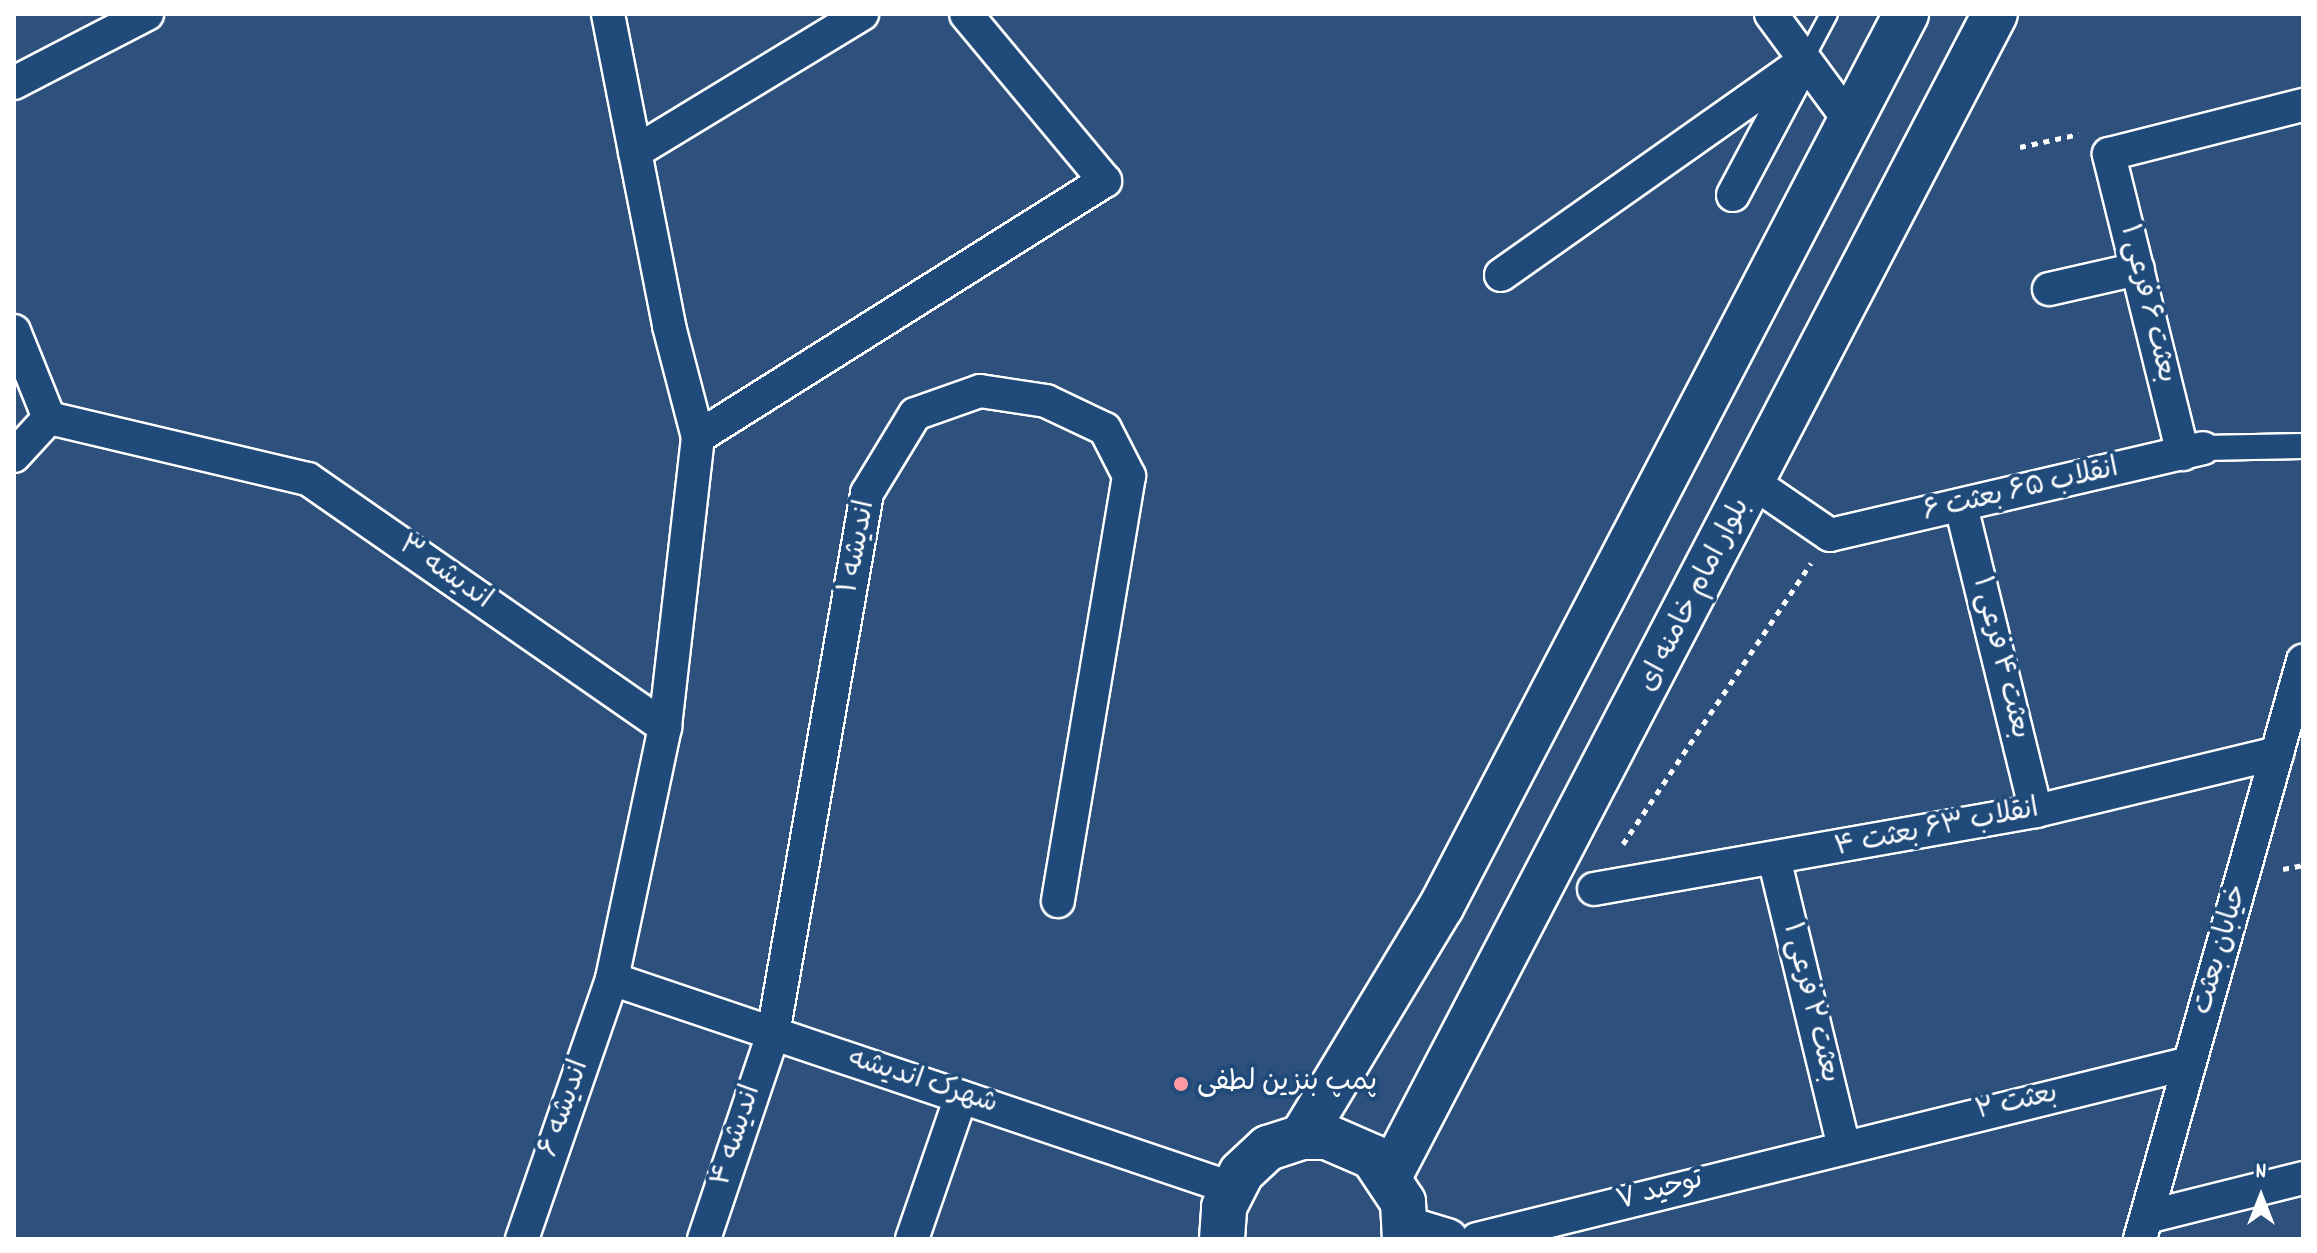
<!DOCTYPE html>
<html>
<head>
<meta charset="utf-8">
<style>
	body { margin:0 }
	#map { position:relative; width:2317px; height:1253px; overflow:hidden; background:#2d517c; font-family:Dekko,"Playpen Sans Arabic",sans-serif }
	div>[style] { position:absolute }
	.path>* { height:5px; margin-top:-2.5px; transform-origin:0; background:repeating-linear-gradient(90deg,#fff 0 6px,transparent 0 12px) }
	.roads { filter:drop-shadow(2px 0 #fff) drop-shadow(-2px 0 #fff) drop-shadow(0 2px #fff) drop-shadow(0 -2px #fff) }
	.service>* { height:16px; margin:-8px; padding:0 8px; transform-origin:8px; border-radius:8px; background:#1f4a7a }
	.pedestrian>* { height:24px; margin:-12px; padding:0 12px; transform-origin:12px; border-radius:12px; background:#1f4a7a }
	.minor>* { height:32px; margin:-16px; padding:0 16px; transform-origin:16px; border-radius:16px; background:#1f4a7a }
	.tertiary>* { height:40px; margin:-20px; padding:0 20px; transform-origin:20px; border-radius:20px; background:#1f4a7a }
	.primary>* { height:44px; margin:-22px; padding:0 22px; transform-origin:22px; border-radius:22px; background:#1f4a7a }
	.dots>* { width:22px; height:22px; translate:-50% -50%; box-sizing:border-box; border:4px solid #1f4a7a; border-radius:50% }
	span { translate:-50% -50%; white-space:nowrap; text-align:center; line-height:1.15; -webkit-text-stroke:8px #1f4a7a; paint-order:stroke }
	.street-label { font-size:28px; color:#fff }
	.poi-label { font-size:28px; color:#fff }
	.left { translate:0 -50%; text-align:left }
	.frame { position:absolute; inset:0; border:16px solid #fff; pointer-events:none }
	.north { position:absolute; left:2221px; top:1157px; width:80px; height:80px; -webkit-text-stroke:6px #1f4a7a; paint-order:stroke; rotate:0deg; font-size:22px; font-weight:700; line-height:32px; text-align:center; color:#fff }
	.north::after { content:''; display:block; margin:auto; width:28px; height:36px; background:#fff; clip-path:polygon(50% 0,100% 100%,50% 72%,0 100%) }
</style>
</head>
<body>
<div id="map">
	<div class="path">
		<i style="left:2020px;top:147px;width:60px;rotate:-12.4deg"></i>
		<i style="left:1623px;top:844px;width:338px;rotate:-56.2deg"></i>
		<i style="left:2283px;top:869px;width:20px;rotate:-11deg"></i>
	</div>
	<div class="roads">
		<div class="service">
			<i style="left:1804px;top:61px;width:53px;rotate:-62deg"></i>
		</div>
		<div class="pedestrian">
			<i style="left:2203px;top:448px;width:100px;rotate:-1.1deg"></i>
		</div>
		<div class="minor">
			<i style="left:608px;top:14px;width:318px;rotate:78.9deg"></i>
			<i style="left:669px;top:326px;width:115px;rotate:75.4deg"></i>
			<i style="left:698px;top:437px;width:292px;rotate:96.5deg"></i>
			<i style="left:1771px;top:14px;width:133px;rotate:53.6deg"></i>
			<i style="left:14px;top:83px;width:150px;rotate:-27.4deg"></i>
			<i style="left:635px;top:152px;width:266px;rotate:-31.3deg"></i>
			<i style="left:1733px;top:195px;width:145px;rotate:-62deg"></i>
			<i style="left:1501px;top:275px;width:371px;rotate:-35.2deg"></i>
			<i style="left:2049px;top:289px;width:91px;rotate:-12.7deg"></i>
			<i style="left:14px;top:331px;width:94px;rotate:68.1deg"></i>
			<i style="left:49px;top:418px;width:266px;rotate:13.3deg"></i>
			<i style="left:308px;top:479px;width:435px;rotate:34.8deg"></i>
			<i style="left:665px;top:727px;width:258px;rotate:101.9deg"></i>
			<i style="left:612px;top:979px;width:275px;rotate:109.1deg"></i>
			<i style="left:698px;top:437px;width:481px;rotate:-32.2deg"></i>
			<i style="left:1105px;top:181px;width:217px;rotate:-129.8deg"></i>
			<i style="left:2183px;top:454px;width:309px;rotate:-103.9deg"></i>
			<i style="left:2109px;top:154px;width:200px;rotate:-14.2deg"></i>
			<i style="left:14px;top:456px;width:52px;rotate:-47.4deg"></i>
			<i style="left:1754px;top:483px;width:92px;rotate:34.4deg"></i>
			<i style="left:1830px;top:535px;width:383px;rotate:-13.1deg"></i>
			<i style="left:1961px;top:506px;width:314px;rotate:76.2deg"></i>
			<i style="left:1775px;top:862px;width:290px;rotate:76.4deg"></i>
			<i style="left:1594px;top:889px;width:449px;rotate:-10deg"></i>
			<i style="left:2036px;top:811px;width:248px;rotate:-13.5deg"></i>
			<i style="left:612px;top:979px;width:653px;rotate:18.66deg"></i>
			<i style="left:2147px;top:1217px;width:161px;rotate:-14deg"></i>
			<i style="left:704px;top:1239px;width:216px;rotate:-71.4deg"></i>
			<i style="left:773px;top:1034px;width:549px;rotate:-80.14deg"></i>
			<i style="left:867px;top:493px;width:92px;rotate:-58.7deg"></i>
			<i style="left:915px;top:414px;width:69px;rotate:-19.5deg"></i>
			<i style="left:980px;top:391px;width:67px;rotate:8.6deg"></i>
			<i style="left:1046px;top:401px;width:65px;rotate:25.4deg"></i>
			<i style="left:1105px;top:429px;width:53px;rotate:62.9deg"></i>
			<i style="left:1129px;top:476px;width:431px;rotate:99.5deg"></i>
			<i style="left:912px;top:1239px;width:150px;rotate:-71deg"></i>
			<i style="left:1477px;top:1239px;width:734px;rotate:-13.87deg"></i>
			<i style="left:2140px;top:1239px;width:601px;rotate:-74.25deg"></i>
		</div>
		<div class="tertiary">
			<i style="left:1407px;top:1227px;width:42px;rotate:16.7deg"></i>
		</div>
		<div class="primary">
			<i style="left:1302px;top:1137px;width:269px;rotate:-58.9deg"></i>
			<i style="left:1441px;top:907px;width:1007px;rotate:-62.49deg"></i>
			<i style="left:1390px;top:1175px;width:1309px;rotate:-62.48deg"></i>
			<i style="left:1222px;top:1239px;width:32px;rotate:-86deg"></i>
			<i style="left:1224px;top:1207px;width:38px;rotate:-63deg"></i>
			<i style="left:1241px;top:1173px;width:37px;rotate:-43deg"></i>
			<i style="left:1268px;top:1148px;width:36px;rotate:-18deg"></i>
			<i style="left:1302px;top:1137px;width:25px"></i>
			<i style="left:1327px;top:1137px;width:50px;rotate:23.5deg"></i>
			<i style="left:1373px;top:1157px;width:54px;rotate:56.3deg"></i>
			<i style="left:1403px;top:1202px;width:37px;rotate:87deg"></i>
		</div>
	</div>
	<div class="dots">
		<i style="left:1181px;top:1084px;background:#ff9aa2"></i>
	</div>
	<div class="street-label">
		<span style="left:2146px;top:304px;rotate:76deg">بعثت ۶ فرعی ۱</span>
		<span style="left:2021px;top:492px;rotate:-13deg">انقلاب ۶۵ بعثت ۶</span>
		<span style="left:859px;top:547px;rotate:-79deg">اندیشه ۱</span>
		<span style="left:444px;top:574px;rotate:35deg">اندیشه ۳</span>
		<span style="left:1696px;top:596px;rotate:-63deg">بلوار امام خامنه ای</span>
		<span style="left:1999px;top:658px;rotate:76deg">بعثت ۴ فرعی ۱</span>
		<span style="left:1937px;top:830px;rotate:-11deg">انقلاب ۶۳ بعثت ۴</span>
		<span style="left:2222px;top:950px;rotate:-74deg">خیابان بعثت</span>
		<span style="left:1809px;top:1003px;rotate:76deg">بعثت ۲ فرعی ۱</span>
		<span style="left:922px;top:1083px;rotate:18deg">شهرک اندیشه</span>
		<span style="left:2017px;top:1104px;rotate:-13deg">بعثت ۲</span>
		<span style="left:566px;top:1109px;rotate:-71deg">اندیشه ۶</span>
		<span style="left:738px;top:1136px;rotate:-72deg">اندیشه ۴</span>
		<span style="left:1660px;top:1192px;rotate:-15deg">توحید ۷</span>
	</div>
	<div class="poi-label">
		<span class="left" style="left:1197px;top:1084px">پمپ بنزین لطفی</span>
	</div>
	<div class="frame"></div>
	<div class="north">N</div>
</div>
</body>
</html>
